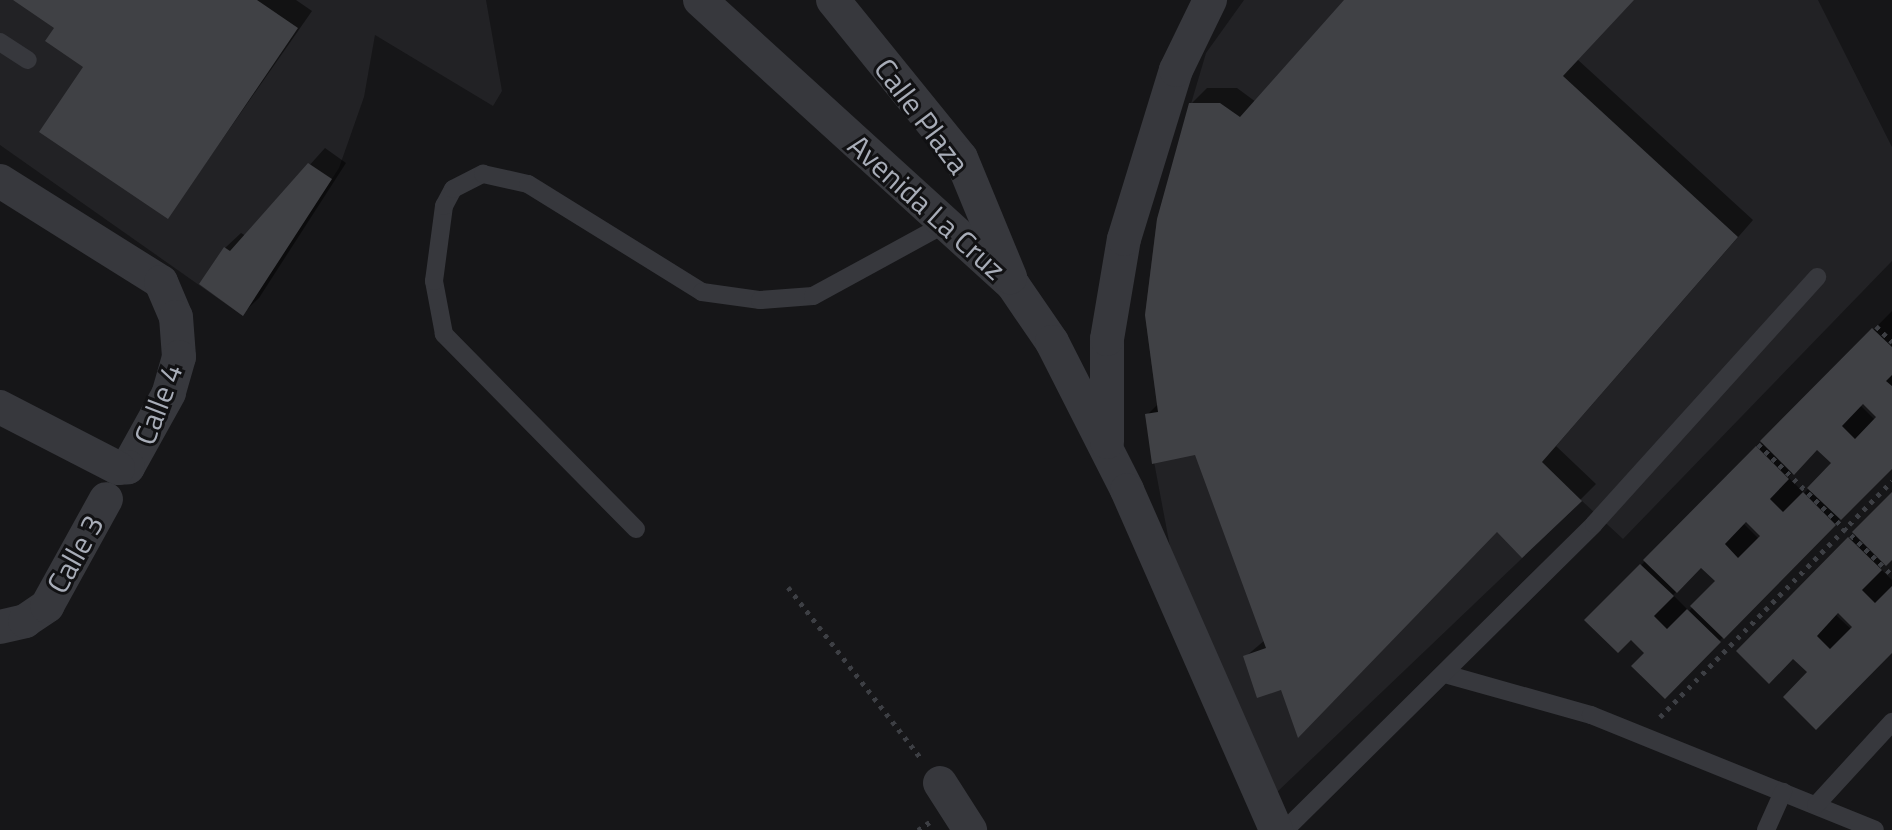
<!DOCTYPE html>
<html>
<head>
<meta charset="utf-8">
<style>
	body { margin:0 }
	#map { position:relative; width:1892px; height:830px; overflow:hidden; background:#161618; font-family:"Titillium Web",sans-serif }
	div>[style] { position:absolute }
	.built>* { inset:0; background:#222225 }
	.shadow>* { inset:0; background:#0007 }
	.building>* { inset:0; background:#404145 }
	.path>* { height:5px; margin-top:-2.5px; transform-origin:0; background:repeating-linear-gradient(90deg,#3d3f44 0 4px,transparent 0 10px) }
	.lane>* { height:18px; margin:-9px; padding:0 9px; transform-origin:9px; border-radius:9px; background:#37383d }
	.street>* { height:34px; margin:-17px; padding:0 17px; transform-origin:17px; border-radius:17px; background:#37383d }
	span { translate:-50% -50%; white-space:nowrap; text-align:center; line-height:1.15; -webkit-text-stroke:6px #111113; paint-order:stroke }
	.street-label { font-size:30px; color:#a8adb8 }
</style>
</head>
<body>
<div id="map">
	<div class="built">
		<i style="clip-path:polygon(0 0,486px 0,502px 91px,493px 106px,375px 35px,364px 97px,339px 168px,243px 316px,0 145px)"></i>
		<i style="clip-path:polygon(1244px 0,1818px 0,1892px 147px,1892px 261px,1623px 539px,1582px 501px,1275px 794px,1171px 552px,1145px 414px,1158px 412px,1145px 315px,1157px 219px,1206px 53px)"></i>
	</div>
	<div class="shadow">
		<i style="clip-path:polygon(16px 0,296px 0,312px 11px,168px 217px,85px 66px,57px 28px)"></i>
		<i style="clip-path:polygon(1347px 0,1633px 0,1577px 59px,1753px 220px,1556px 446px,1596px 484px,1581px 499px,1522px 555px,1497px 530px,1282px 687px,1245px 657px,1265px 640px,1197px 453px,1147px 415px,1159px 403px,1191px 104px,1207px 88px,1237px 88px,1256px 102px)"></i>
		<i style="clip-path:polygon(325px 148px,346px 163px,259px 298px,243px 313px,225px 248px,241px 233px,246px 236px)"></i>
		<i style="clip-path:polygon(evenodd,1892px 311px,1892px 466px,1665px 696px,1647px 653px,1631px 637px,1587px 620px,1892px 311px,1863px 402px,1879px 417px,1876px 421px,1860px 405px,1863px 402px,1892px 311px,1818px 448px,1834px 463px,1804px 493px,1788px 477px,1818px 448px,1892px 311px,1746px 520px,1762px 535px,1759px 539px,1743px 523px,1746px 520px,1892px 311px,1701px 566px,1717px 581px,1689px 611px,1673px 595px,1701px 566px)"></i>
		<i style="clip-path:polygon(evenodd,1892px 495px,1892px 557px,1880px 568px,1892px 580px,1892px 651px,1810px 672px,1794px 657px,1738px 651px,1892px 495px,1838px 611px,1855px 627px,1852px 630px,1835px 614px,1838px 611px)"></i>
	</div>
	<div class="building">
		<i style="clip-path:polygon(13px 0,257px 0,298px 28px,168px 219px,39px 132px,83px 67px,45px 41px,54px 28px)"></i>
		<i style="clip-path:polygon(1344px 0,1634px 0,1563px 76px,1738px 237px,1542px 462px,1582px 501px,1522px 558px,1497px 532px,1298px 738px,1281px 690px,1257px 698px,1243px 656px,1266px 648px,1195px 455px,1152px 464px,1145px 414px,1158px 412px,1145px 315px,1157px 219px,1189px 103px,1220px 103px,1240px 117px)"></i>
		<i style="clip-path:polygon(308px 163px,332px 179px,243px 316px,199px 284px,224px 247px,230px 251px)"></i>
		<i style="clip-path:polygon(evenodd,1872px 328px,1892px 347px,1892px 375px,1886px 381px,1892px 386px,1892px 469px,1841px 520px,1807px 488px,1831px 463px,1817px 450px,1794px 475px,1760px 441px,1872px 328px,1863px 404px,1876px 417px,1855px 439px,1842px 426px,1863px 404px)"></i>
		<i style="clip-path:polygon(evenodd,1756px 446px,1789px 479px,1770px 499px,1783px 512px,1803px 492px,1836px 525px,1724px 639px,1690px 606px,1715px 581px,1701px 568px,1677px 593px,1643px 560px,1756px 446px,1746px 522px,1760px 536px,1738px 558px,1725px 544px,1746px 522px)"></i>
		<i style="clip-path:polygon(1892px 492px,1892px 560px,1886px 566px,1852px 532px)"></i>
		<i style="clip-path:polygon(evenodd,1848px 537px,1882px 570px,1862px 590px,1875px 603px,1892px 586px,1892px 653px,1816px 730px,1783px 697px,1807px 672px,1793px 659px,1769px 684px,1736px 651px,1848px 537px,1838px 613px,1852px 627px,1830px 649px,1817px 636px,1838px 613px)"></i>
		<i style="clip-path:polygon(1640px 564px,1674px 596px,1654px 616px,1667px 629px,1687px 609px,1721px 642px,1665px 699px,1631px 666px,1644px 653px,1631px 640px,1618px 653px,1584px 620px)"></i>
	</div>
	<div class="path">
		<i style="left:1876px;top:326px;width:23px;rotate:45deg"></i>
		<i style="left:1758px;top:444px;width:187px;rotate:44.4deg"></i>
		<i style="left:788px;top:587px;width:219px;rotate:52.2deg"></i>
		<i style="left:1660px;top:717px;width:331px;rotate:-45.5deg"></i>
		<i style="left:918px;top:830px;width:14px;rotate:-34deg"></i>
	</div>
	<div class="lane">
		<i style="left:0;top:42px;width:33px;rotate:33deg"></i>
		<i style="left:636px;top:529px;width:274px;rotate:-134.6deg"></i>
		<i style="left:444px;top:334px;width:54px;rotate:-100.7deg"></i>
		<i style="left:434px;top:281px;width:76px;rotate:-82.4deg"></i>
		<i style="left:444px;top:206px;width:19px;rotate:-62deg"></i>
		<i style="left:453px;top:189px;width:34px;rotate:-27deg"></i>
		<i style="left:483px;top:174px;width:46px;rotate:12.5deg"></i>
		<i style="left:528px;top:184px;width:205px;rotate:31.8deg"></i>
		<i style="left:702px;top:292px;width:59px;rotate:7.9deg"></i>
		<i style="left:760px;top:300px;width:53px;rotate:-4.3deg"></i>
		<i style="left:813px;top:296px;width:150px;rotate:-28.6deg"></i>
		<i style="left:1445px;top:674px;width:152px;rotate:15.7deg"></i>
		<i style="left:1591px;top:715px;width:306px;rotate:22deg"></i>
		<i style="left:1816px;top:805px;width:113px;rotate:-47.5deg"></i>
		<i style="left:1285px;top:830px;width:435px;rotate:-44.7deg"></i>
		<i style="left:1594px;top:524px;width:333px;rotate:-47.9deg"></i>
		<i style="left:1766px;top:830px;width:42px;rotate:-65.9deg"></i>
	</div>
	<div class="street">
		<i style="left:700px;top:0;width:423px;rotate:42.3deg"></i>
		<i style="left:1013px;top:285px;width:69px;rotate:55.6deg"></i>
		<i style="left:1052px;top:342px;width:166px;rotate:63.1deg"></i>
		<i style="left:1127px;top:490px;width:371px;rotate:66.3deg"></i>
		<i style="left:833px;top:0;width:203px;rotate:51deg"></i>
		<i style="left:961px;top:158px;width:129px;rotate:67.6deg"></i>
		<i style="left:0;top:181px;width:190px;rotate:32.1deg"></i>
		<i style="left:161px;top:282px;width:38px;rotate:67deg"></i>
		<i style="left:176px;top:317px;width:40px;rotate:85.7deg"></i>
		<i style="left:179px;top:357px;width:37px;rotate:106deg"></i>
		<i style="left:169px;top:393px;width:85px;rotate:119deg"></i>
		<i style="left:128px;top:467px;width:10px;rotate:174deg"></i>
		<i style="left:118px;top:468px;width:133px;rotate:-152.7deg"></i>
		<i style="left:1107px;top:442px;width:103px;rotate:-90deg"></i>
		<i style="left:1107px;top:339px;width:101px;rotate:-80.4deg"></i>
		<i style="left:1124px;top:239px;width:177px;rotate:-72.9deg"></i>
		<i style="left:1176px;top:70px;width:78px;rotate:-64.1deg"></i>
		<i style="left:0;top:627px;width:26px;rotate:-13deg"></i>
		<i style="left:25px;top:621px;width:27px;rotate:-34deg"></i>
		<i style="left:47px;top:606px;width:122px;rotate:-61.1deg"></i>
		<i style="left:940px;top:783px;width:56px;rotate:57.4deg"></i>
	</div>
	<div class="street-label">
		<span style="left:922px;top:116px;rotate:53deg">Calle Plaza</span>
		<span style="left:927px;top:207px;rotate:42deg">Avenida La Cruz</span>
		<span style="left:158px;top:404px;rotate:-69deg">Calle 4</span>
		<span style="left:75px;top:554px;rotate:-61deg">Calle 3</span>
	</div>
</div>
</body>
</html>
